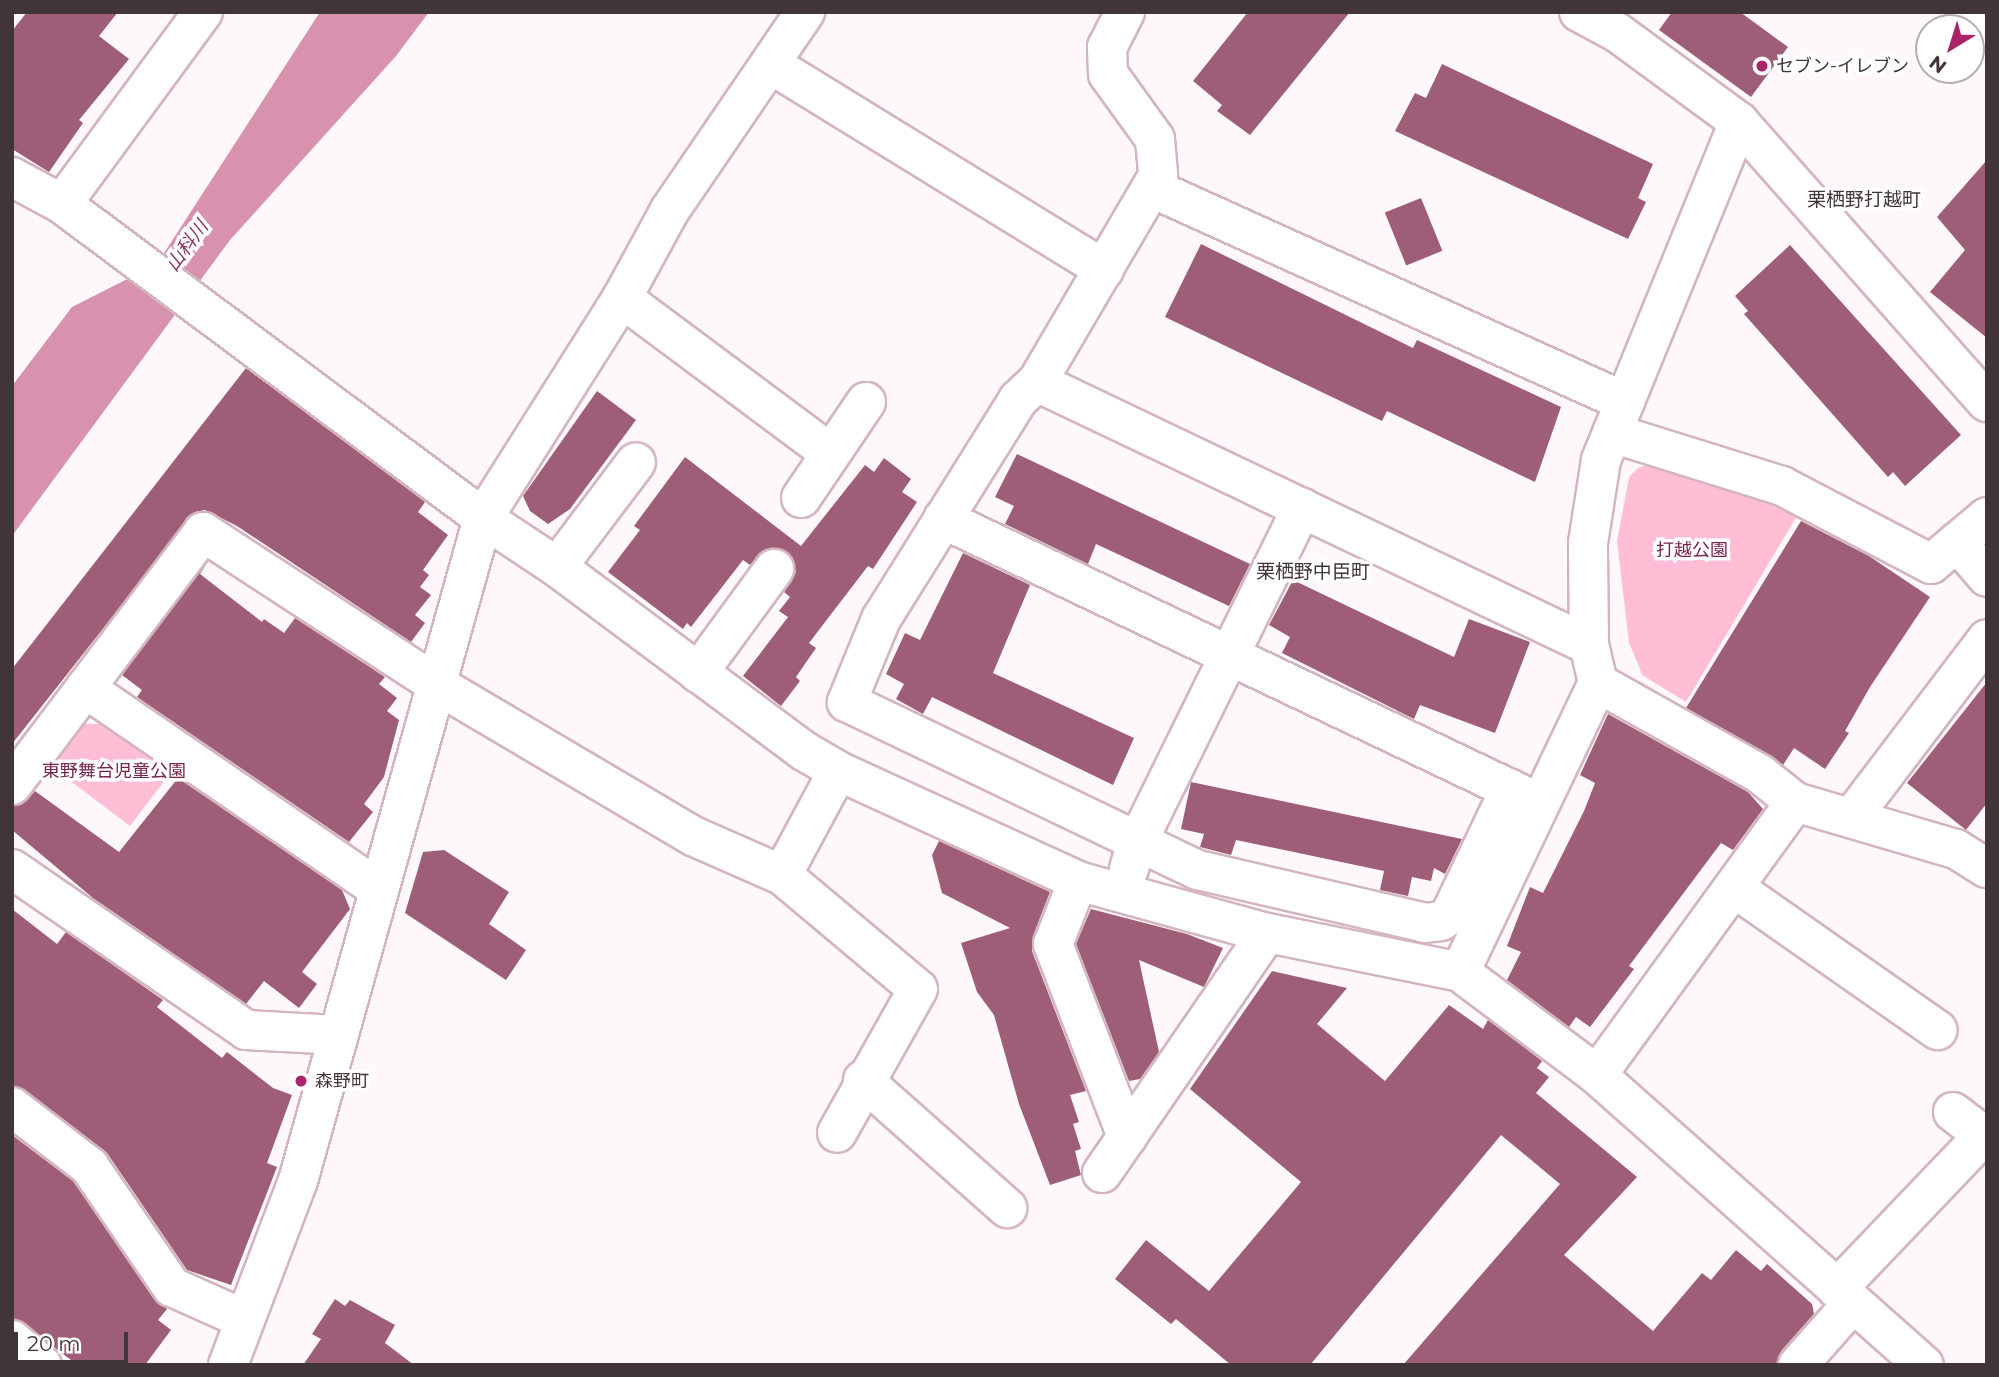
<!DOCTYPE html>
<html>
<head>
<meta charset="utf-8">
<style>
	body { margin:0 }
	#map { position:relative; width:1999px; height:1377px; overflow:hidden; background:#fff8fa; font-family:Montserrat,"Noto Sans JP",sans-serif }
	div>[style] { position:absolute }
	.green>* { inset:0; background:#ffbed6 }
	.water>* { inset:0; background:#d892ad }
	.building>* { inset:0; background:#9f5e78; transform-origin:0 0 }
	.roads { filter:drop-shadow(2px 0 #d3b5c0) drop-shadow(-2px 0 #d3b5c0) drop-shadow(0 2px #d3b5c0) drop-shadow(0 -2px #d3b5c0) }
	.minor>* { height:38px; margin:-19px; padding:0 19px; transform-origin:19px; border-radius:19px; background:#fff }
	.dots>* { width:19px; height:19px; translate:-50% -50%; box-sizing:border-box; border:4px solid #fff; border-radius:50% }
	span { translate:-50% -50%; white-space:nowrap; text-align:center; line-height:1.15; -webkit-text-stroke:7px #fff; paint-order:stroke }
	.poi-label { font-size:18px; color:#413539 }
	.left { translate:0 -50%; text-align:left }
	.park-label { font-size:18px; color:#76244b }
	.neighbourhood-label { font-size:19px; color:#413539 }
	.water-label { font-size:19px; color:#89365b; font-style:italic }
	.frame { position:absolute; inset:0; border:14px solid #413539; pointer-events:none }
	.north { position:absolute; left:1915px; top:14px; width:70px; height:70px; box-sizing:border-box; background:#fff; border:2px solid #b3aeb0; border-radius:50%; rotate:218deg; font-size:19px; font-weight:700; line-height:28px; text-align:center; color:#413539 }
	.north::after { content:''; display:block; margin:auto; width:24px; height:32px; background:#ab2369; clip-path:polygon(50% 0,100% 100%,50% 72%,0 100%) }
	.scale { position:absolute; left:14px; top:1332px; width:114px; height:32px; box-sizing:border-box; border:4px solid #413539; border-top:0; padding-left:9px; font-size:21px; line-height:24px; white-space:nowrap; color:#413539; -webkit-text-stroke:5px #fff; paint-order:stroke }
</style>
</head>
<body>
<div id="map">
	<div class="green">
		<i style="clip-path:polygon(1661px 461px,1800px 511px,1686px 702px,1642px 675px,1639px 666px,1629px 643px,1617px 541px,1629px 477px,1638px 468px)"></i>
		<i style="clip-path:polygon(79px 724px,107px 724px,172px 771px,130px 826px,48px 764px)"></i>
	</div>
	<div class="water">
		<i style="clip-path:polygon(320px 12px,429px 12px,396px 56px,230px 240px,12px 536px,12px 386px,72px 307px,157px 264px)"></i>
	</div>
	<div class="building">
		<i style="clip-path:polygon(27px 12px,118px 12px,99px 36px,129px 59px,79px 120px,83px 123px,49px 172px,12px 149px,12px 31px)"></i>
		<i style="clip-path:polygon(1248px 12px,1350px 12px,1250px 135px,1217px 111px,1222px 105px,1193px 81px)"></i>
		<i style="clip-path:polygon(1672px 12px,1740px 12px,1788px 47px,1751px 97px,1659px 30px)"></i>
		<i style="clip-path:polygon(1442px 64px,1653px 164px,1638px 198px,1646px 202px,1628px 239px,1395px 131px,1415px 93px,1426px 98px)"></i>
		<i style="clip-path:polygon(1987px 160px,1987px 338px,1930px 292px,1965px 250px,1937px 217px)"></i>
		<i style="left:1421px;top:198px;width:57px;height:39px;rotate:68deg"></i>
		<i style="clip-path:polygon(1201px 244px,1413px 348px,1417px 340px,1561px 407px,1535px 482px,1387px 411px,1382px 421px,1165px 317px)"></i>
		<i style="clip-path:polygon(1790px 245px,1961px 435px,1905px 486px,1893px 472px,1888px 477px,1744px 314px,1748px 311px,1735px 296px)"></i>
		<i style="clip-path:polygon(246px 368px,425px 502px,418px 512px,448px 535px,423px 570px,429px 575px,420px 587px,431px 595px,415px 615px,425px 623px,411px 642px,237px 526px,205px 510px,195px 512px,12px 744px,12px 669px)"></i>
		<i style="clip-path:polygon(597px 391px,636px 420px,570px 509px,548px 524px,530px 511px,523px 496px)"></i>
		<i style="clip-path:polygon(1017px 454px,1250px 564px,1229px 606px,1096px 544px,1088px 564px,1005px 524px,1014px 506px,995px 497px)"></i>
		<i style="clip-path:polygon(685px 457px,801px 546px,865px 465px,874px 472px,884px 458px,911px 479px,902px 492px,917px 502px,873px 569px,868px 566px,809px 643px,816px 648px,796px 677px,800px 681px,781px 706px,743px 676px,788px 617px,779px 611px,790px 597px,784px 592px,796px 572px,787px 552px,766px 549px,750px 565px,743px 560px,691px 627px,687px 623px,683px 629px,608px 572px,640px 530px,634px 526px)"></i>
		<i style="clip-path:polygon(1801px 521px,1869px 556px,1930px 597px,1870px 687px,1845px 731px,1849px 733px,1825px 769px,1794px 748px,1783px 765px,1686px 708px)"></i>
		<i style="clip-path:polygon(963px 553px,1030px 585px,993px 673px,1134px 738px,1113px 785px,932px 697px,923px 714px,896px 699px,904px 684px,886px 674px,905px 633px,920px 640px)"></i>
		<i style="clip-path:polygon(208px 561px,200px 574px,262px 622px,264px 619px,284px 633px,295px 618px,385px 677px,379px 684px,397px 698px,387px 711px,399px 720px,384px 777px,364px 804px,373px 812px,349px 842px,137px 697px,142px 690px,122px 675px)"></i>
		<i style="clip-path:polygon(1293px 580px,1454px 657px,1469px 619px,1530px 642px,1495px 733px,1420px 705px,1414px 719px,1282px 653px,1290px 637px,1269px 625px)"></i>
		<i style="clip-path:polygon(1987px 682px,1987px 803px,1966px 830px,1907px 783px)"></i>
		<i style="clip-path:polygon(1608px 714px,1748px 792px,1763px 809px,1733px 850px,1721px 843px,1629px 966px,1634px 969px,1590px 1027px,1576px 1017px,1569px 1027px,1507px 980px,1521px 952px,1507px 946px,1530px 887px,1543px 893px,1584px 811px,1595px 783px,1580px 775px)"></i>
		<i style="clip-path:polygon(178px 778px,342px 890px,350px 909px,302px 972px,317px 984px,299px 1008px,264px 981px,246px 1004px,93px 898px,12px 830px,12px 806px,21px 805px,35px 791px,119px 852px)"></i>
		<i style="clip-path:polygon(1191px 782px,1462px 839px,1445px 874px,1434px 868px,1431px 881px,1412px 877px,1408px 896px,1380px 890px,1384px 871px,1236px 840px,1231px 855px,1200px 847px,1204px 834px,1181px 829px)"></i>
		<i style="clip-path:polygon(939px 841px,1050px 892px,1033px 936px,1032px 951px,1086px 1091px,1070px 1095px,1079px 1122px,1073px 1124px,1081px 1149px,1075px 1151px,1081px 1175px,1050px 1185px,1019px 1104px,994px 1015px,977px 992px,961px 943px,1010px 928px,942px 893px,932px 855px)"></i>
		<i style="clip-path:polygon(444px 850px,509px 892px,489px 924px,526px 950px,506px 980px,405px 913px,423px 852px)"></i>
		<i style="clip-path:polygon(12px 909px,57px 944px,66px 932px,163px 1000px,157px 1007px,222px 1058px,227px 1052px,273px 1088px,292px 1095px,267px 1163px,277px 1167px,231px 1285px,187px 1270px,107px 1153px,25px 1090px,12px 1086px)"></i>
		<i style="clip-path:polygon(1091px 909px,1187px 934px,1223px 948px,1204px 987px,1139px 960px,1159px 1052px,1140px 1079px,1129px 1081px,1076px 944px)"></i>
		<i style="clip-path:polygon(1272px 971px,1347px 988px,1317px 1024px,1385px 1081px,1449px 1005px,1483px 1029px,1488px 1020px,1542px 1061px,1537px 1068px,1549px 1077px,1536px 1093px,1637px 1177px,1564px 1255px,1653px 1331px,1702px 1273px,1711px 1280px,1736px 1250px,1761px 1271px,1767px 1264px,1812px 1304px,1814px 1314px,1782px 1350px,1777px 1365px,1403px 1365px,1560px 1184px,1501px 1135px,1310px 1365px,1231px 1365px,1176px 1319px,1171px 1324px,1115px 1279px,1146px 1240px,1209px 1291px,1301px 1182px,1190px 1089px)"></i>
		<i style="clip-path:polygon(12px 1135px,73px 1181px,154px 1299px,167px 1309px,158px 1320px,171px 1330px,145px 1365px,78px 1365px,12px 1317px)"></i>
		<i style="clip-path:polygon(335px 1299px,345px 1306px,350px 1300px,395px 1325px,385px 1343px,414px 1365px,303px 1365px,321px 1339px,312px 1334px)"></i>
	</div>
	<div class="roads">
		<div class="minor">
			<i style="left:1125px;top:12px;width:39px;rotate:117deg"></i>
			<i style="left:1107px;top:47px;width:27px;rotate:88deg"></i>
			<i style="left:1108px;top:74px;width:80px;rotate:54.1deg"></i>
			<i style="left:1155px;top:139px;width:37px;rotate:85deg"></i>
			<i style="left:1158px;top:176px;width:239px;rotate:120.4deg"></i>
			<i style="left:1037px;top:382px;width:611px;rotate:25.48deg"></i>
			<i style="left:1579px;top:12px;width:44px;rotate:28.3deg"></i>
			<i style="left:1618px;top:33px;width:150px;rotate:36.3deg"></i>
			<i style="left:1739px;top:122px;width:374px;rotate:48.5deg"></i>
			<i style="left:1965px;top:12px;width:27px;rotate:36deg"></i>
			<i style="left:772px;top:65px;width:390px;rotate:31.6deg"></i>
			<i style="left:12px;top:177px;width:57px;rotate:28.4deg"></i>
			<i style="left:62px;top:204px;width:525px;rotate:36.72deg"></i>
			<i style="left:483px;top:518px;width:89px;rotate:33.5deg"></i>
			<i style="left:557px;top:567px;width:308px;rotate:36.7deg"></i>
			<i style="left:804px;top:751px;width:39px;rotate:30deg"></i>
			<i style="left:838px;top:771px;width:264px;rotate:24.6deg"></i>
			<i style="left:1078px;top:881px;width:196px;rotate:15.4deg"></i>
			<i style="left:1267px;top:933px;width:197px;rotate:11.4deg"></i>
			<i style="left:1460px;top:972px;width:171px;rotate:36.9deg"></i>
			<i style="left:1597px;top:1075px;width:437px;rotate:41.6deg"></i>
			<i style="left:1152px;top:188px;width:519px;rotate:24.34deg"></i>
			<i style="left:62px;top:204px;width:238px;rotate:-53.7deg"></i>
			<i style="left:622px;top:298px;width:259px;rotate:36.7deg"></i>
			<i style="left:1037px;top:382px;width:26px;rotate:137deg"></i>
			<i style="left:1018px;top:400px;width:258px;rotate:122deg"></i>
			<i style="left:881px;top:619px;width:90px;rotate:112.3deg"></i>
			<i style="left:847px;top:702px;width:389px;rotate:25.6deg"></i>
			<i style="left:1198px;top:870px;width:233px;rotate:13.1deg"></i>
			<i style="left:1425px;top:923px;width:16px;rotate:-7deg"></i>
			<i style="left:1441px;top:921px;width:11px;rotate:-34deg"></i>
			<i style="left:1450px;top:915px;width:140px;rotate:-64.5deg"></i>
			<i style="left:1612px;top:433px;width:178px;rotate:17.3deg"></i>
			<i style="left:1782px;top:486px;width:168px;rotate:27.6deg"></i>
			<i style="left:1931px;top:564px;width:73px;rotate:-40deg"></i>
			<i style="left:801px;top:498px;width:116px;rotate:-55.9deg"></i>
			<i style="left:943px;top:519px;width:653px;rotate:25.47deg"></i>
			<i style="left:1957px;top:542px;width:46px;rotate:49.4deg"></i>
			<i style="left:557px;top:567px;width:131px;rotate:-53deg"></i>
			<i style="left:698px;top:673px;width:129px;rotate:-53.8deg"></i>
			<i style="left:1598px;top:683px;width:186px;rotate:29.3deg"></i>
			<i style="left:1760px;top:774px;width:45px;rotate:38.7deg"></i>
			<i style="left:1795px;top:802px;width:168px;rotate:16.3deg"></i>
			<i style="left:1956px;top:849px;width:36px;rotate:32deg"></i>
			<i style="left:85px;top:688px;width:356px;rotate:34.4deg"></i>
			<i style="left:12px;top:785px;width:317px;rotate:-52.9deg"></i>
			<i style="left:203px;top:532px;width:278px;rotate:33.1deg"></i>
			<i style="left:436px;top:684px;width:299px;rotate:30.6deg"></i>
			<i style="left:693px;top:836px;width:97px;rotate:23.7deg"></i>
			<i style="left:782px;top:875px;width:118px;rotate:-61.7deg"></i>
			<i style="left:1852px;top:817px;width:223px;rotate:-52.8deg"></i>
			<i style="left:12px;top:869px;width:284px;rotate:34.5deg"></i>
			<i style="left:246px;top:1030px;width:93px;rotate:3.1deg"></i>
			<i style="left:1129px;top:869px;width:25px;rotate:-74deg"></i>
			<i style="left:1136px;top:845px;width:376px;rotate:-63.8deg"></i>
			<i style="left:782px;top:875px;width:177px;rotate:40deg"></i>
			<i style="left:918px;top:989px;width:165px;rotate:119.4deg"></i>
			<i style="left:1078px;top:881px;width:68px;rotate:111.6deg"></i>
			<i style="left:1053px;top:944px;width:207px;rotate:69deg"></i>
			<i style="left:1736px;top:889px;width:246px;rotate:35deg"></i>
			<i style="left:1460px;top:972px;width:320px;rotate:-64.5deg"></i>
			<i style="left:1598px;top:683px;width:39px;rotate:-103deg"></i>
			<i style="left:1589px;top:645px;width:102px;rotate:-90.6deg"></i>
			<i style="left:1588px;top:543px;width:84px;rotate:-81.1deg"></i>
			<i style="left:1601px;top:460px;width:365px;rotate:-67.8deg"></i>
			<i style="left:1597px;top:1075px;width:337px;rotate:-54deg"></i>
			<i style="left:863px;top:1080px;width:193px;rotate:41.6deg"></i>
			<i style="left:12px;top:1107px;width:97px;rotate:37.5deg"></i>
			<i style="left:89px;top:1166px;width:147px;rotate:55.6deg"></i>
			<i style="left:172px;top:1287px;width:79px;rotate:24deg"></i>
			<i style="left:1953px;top:1112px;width:43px;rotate:37.4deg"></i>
			<i style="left:1102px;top:1173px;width:291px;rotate:-55.5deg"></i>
			<i style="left:1837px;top:1289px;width:211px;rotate:-46.3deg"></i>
			<i style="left:12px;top:1340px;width:39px;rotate:40deg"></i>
			<i style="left:228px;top:1365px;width:197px;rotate:-69.2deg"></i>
			<i style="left:298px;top:1181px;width:688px;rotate:-74.41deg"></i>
			<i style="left:483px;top:518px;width:260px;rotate:-57.7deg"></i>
			<i style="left:622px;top:298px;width:100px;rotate:-61.4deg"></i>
			<i style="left:670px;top:210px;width:240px;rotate:-55.7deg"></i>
			<i style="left:1798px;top:1365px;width:81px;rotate:-48.5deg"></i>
		</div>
	</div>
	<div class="dots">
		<i style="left:1762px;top:66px;background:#ab2369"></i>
		<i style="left:301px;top:1081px;background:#ab2369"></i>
	</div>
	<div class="poi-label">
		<span class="left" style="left:1776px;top:66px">セブン-イレブン</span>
		<span class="left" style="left:315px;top:1081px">森野町</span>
	</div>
	<div class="park-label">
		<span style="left:1692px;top:550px">打越公園</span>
		<span style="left:114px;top:771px">東野舞台児童公園</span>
	</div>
	<div class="neighbourhood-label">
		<span style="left:1864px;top:200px">栗栖野打越町</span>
		<span style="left:1313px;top:572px">栗栖野中臣町</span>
	</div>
	<div class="water-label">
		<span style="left:187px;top:246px;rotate:-54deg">山科川</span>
	</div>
	<div class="frame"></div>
	<div class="north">N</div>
	<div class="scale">20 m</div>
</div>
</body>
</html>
